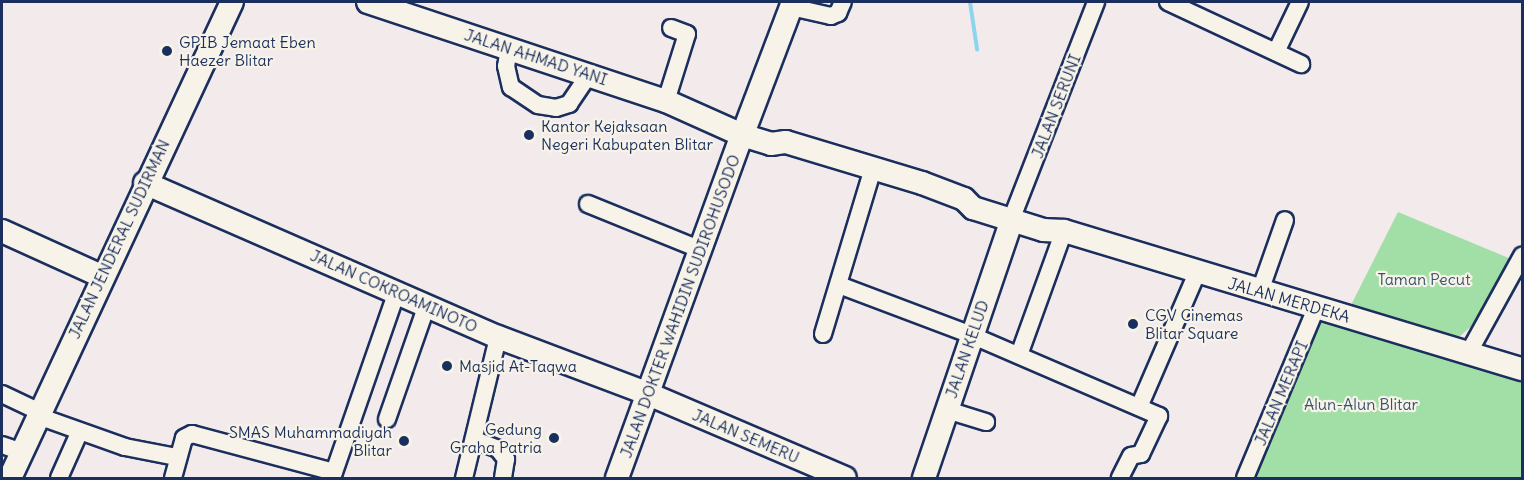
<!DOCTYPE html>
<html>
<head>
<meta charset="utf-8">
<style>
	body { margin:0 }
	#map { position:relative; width:1524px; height:480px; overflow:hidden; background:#f2eaeb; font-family:Delius,sans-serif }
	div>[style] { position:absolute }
	.green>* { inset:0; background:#a1dfa6 }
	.stream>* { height:4px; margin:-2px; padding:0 2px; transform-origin:2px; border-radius:2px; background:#8cd5ed }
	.roads { filter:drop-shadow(2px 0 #1b2f5e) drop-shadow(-2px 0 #1b2f5e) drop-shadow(0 2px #1b2f5e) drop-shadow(0 -2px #1b2f5e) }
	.minor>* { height:16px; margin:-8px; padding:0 8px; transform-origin:8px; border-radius:8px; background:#f7f3e8 }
	.major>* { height:22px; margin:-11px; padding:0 11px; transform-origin:11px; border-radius:11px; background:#f7f3e8 }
	.dots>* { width:16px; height:16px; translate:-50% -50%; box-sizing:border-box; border:3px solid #f7f3e8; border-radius:50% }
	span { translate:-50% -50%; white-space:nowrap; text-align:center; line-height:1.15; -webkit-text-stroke:4.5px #f7f3e8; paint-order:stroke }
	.poi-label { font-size:16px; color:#1b2f5e }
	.left { translate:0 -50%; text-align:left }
	.right { translate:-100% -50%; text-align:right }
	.street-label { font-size:16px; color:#1b2f5e }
	.park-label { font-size:16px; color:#36526c }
	.frame { position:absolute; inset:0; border:3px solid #1b2f5e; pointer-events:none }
</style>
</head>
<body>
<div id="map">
	<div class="green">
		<i style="clip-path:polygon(1398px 212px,1511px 259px,1475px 323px,1460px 336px,1447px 336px,1348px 311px)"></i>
		<i style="clip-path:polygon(1318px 313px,1522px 374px,1522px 478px,1251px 478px)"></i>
	</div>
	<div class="stream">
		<i style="left:970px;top:2px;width:48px;rotate:81.5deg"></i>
	</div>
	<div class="roads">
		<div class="minor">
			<i style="left:1168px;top:2px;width:147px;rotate:25deg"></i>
			<i style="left:791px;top:7px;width:41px;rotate:12.7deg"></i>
			<i style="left:831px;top:16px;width:8px;rotate:-23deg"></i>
			<i style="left:838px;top:13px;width:12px;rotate:-66deg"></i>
			<i style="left:509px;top:48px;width:18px;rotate:99deg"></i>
			<i style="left:506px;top:66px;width:22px;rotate:77deg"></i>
			<i style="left:511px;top:87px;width:32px;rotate:34deg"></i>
			<i style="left:538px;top:105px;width:18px;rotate:9deg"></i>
			<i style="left:556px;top:108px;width:14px;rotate:-17deg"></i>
			<i style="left:569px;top:104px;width:36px;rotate:-56deg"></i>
			<i style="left:1276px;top:52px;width:55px;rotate:-64.4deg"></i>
			<i style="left:666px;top:101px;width:70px;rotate:-72.6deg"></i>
			<i style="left:687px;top:34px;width:17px;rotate:-159deg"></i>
			<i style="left:588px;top:204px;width:120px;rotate:22.1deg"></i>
			<i style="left:1015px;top:210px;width:223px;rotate:-68.7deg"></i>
			<i style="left:839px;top:285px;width:141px;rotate:20.7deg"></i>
			<i style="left:971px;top:335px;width:205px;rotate:23.3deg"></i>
			<i style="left:1159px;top:416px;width:42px;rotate:115.3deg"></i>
			<i style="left:1141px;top:454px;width:10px;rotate:169deg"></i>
			<i style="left:1131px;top:456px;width:25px;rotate:117deg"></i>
			<i style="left:1260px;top:291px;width:75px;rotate:-70.6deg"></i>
			<i style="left:823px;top:334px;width:173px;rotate:-73.2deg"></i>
			<i style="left:1469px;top:352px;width:110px;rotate:-61.1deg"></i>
			<i style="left:1019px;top:355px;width:132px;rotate:-70.1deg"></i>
			<i style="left:2px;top:394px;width:42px;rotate:25.3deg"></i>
			<i style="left:1139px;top:407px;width:146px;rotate:-66.6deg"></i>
			<i style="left:947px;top:410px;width:41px;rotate:17.1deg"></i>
			<i style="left:38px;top:416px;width:92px;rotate:19.6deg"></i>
			<i style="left:125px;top:447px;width:53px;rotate:10.9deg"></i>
			<i style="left:387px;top:419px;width:121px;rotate:-70.7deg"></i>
			<i style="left:475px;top:440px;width:25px;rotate:21deg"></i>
			<i style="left:498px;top:449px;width:13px;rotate:51deg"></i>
			<i style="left:506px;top:459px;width:19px;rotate:99deg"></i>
			<i style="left:2px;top:445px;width:21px;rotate:19deg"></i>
			<i style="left:59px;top:478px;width:49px;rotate:-66deg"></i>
			<i style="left:173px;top:478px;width:41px;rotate:-74.6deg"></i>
			<i style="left:184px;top:438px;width:9px;rotate:-27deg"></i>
			<i style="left:192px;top:434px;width:147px;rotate:15deg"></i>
			<i style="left:332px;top:478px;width:198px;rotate:-70.8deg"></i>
			<i style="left:464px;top:478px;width:145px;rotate:-76.4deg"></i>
			<i style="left:1245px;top:478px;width:184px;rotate:-67.3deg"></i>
		</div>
		<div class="major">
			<i style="left:368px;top:2px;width:314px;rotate:18.4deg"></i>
			<i style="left:666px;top:101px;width:83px;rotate:24.1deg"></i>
			<i style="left:742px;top:135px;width:30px;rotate:17deg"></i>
			<i style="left:771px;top:144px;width:15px;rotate:-8deg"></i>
			<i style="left:786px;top:142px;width:142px;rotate:16.8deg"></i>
			<i style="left:922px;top:183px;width:45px;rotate:20.9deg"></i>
			<i style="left:964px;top:199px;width:13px;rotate:45deg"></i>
			<i style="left:973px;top:208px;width:73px;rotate:17.4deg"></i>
			<i style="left:1043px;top:230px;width:21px;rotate:3deg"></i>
			<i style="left:1064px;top:231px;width:478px;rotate:16.8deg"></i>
			<i style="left:747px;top:123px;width:129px;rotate:-69.2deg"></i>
			<i style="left:145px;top:183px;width:385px;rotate:23.6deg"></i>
			<i style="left:498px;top:337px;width:158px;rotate:20.7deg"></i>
			<i style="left:646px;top:393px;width:216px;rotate:23.1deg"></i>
			<i style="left:2px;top:231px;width:109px;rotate:24.4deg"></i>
			<i style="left:10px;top:478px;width:525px;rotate:-65deg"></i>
			<i style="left:617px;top:478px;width:365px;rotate:-70deg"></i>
			<i style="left:924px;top:478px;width:273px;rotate:-71.2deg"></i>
		</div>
	</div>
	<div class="dots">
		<i style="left:167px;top:51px;background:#1b2f5e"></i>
		<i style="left:529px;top:135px;background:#1b2f5e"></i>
		<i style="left:1133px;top:324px;background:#1b2f5e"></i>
		<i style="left:447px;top:366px;background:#1b2f5e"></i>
		<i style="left:554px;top:438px;background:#1b2f5e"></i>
		<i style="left:404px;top:441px;background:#1b2f5e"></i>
	</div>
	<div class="poi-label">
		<span class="left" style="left:179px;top:51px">GPIB Jemaat Eben<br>Haezer Blitar</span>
		<span class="left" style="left:541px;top:135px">Kantor Kejaksaan<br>Negeri Kabupaten Blitar</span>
		<span class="left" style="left:1145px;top:324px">CGV Cinemas<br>Blitar Square</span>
		<span class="left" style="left:459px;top:366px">Masjid At-Taqwa</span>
		<span class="right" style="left:542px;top:438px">Gedung<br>Graha Patria</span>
		<span class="right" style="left:392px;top:441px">SMAS Muhammadiyah<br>Blitar</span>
	</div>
	<div class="street-label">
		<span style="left:536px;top:57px;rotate:18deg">JALAN AHMAD YANI</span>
		<span style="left:1056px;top:106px;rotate:-69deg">JALAN SERUNI</span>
		<span style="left:119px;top:239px;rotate:-65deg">JALAN JENDERAL SUDIRMAN</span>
		<span style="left:394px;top:291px;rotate:24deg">JALAN COKROAMINOTO</span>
		<span style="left:1289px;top:300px;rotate:16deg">JALAN MERDEKA</span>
		<span style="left:680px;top:306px;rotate:-70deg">JALAN DOKTER WAHIDIN SUDIROHUSODO</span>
		<span style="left:967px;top:349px;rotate:-71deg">JALAN KELUD</span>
		<span style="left:1281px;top:393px;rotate:-67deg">JALAN MERAPI</span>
		<span style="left:746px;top:436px;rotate:23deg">JALAN SEMERU</span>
	</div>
	<div class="park-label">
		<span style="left:1424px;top:279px">Taman Pecut</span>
		<span style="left:1361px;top:404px">Alun-Alun Blitar</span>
	</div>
	<div class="frame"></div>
</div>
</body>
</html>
